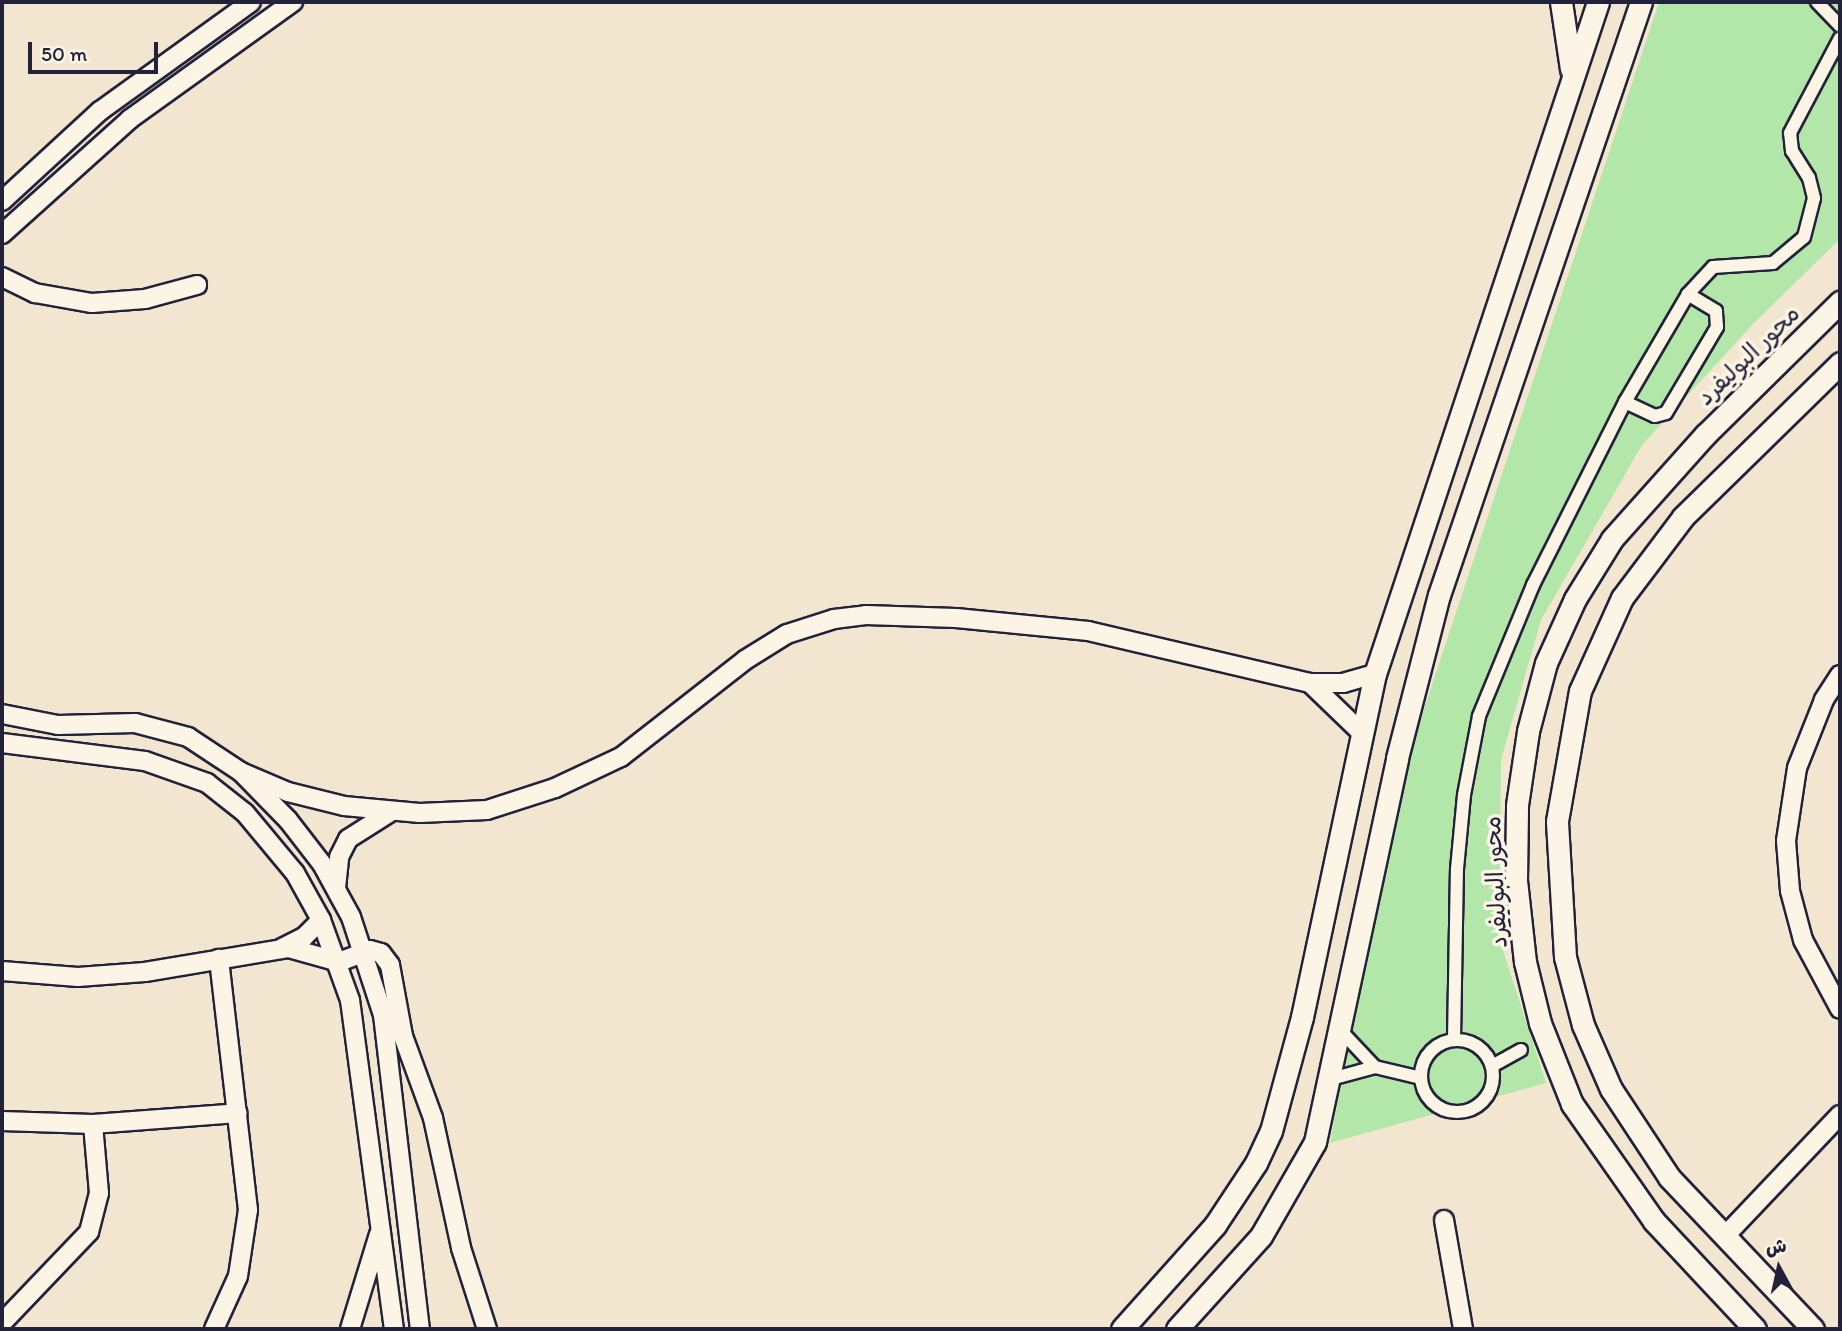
<!DOCTYPE html>
<html>
<head>
<meta charset="utf-8">
<style>
	body { margin:0 }
	#map { position:relative; width:1842px; height:1331px; overflow:hidden; background:#f3e6d1; font-family:Itim,"Playpen Sans Arabic",sans-serif }
	div>[style] { position:absolute }
	.green>* { inset:0; background:#b3e7a9 }
	.roads { filter:drop-shadow(2px 0 #22223b) drop-shadow(-2px 0 #22223b) drop-shadow(0 2px #22223b) drop-shadow(0 -2px #22223b) }
	.pedestrian>* { height:12px; margin:-6px; padding:0 6px; transform-origin:6px; border-radius:6px; background:#fcf5e5 }
	.pedestrian>.ring { margin:-6px; padding:0; box-sizing:content-box; background:none; border:12px solid #fcf5e5; border-radius:50% }
	.minor>* { height:18px; margin:-9px; padding:0 9px; transform-origin:9px; border-radius:9px; background:#fcf5e5 }
	.tertiary>* { height:21px; margin:-10.5px; padding:0 10.5px; transform-origin:10.5px; border-radius:10.5px; background:#fcf5e5 }
	span { translate:-50% -50%; white-space:nowrap; text-align:center; line-height:1.15; -webkit-text-stroke:7px #fcf5e5; paint-order:stroke }
	.street-label { font-size:24px; color:#22223b }
	.frame { position:absolute; inset:0; border:4px solid #22223b; pointer-events:none }
	.north { position:absolute; left:1744px; top:1233px; width:70px; height:70px; -webkit-text-stroke:5px #fcf5e5; paint-order:stroke; rotate:352deg; font-size:19px; font-weight:700; line-height:28px; text-align:center; color:#22223b }
	.north::after { content:''; display:block; margin:auto; width:24px; height:32px; background:#22223b; clip-path:polygon(50% 0,100% 100%,50% 72%,0 100%) }
	.scale { position:absolute; left:28px; top:42px; width:130px; height:32px; box-sizing:border-box; border:4px solid #22223b; border-top:0; padding-left:9px; font-size:21px; line-height:24px; white-space:nowrap; color:#22223b; -webkit-text-stroke:5px #fcf5e5; paint-order:stroke }
</style>
</head>
<body>
<div id="map">
	<div class="green">
		<i style="clip-path:polygon(1659px 2px,1840px 2px,1840px 239px,1753px 324px,1642px 445px,1541px 620px,1501px 760px,1499px 938px,1546px 1083px,1330px 1143px,1393px 802px)"></i>
	</div>
	<div class="roads">
		<div class="pedestrian">
			<i style="left:1817px;top:2px;width:33px;rotate:46deg"></i>
			<i style="left:1625px;top:402px;width:33px;rotate:25deg"></i>
			<i style="left:1655px;top:416px;width:11px;rotate:-15deg"></i>
			<i style="left:1666px;top:413px;width:100px;rotate:-59.3deg"></i>
			<i style="left:1717px;top:327px;width:16px;rotate:-94deg"></i>
			<i style="left:1716px;top:311px;width:33px;rotate:-149deg"></i>
			<i style="left:1342px;top:1032px;width:48px;rotate:46.7deg"></i>
			<i style="left:1454px;top:1039px;width:170px;rotate:-89deg"></i>
			<i style="left:1457px;top:869px;width:74px;rotate:-84.6deg"></i>
			<i style="left:1464px;top:795px;width:80px;rotate:-79.2deg"></i>
			<i style="left:1479px;top:716px;width:142px;rotate:-67.6deg"></i>
			<i style="left:1533px;top:585px;width:205px;rotate:-63.3deg"></i>
			<i style="left:1625px;top:402px;width:125px;rotate:-59.7deg"></i>
			<i style="left:1688px;top:294px;width:37px;rotate:-47deg"></i>
			<i style="left:1713px;top:267px;width:60px;rotate:-3.8deg"></i>
			<i style="left:1773px;top:263px;width:40px;rotate:-40deg"></i>
			<i style="left:1804px;top:237px;width:40px;rotate:-75.6deg"></i>
			<i style="left:1814px;top:198px;width:21px;rotate:-104deg"></i>
			<i style="left:1809px;top:178px;width:32px;rotate:-122deg"></i>
			<i style="left:1792px;top:151px;width:18px;rotate:-96deg"></i>
			<i style="left:1790px;top:133px;width:107px;rotate:-62.2deg"></i>
			<i class="ring" style="left:1421px;top:1040px;width:60px;height:60px"></i>
			<i style="left:1492px;top:1066px;width:33px;rotate:-29deg"></i>
			<i style="left:1331px;top:1079px;width:46px;rotate:-15.3deg"></i>
			<i style="left:1375px;top:1067px;width:47px;rotate:13.4deg"></i>
		</div>
		<div class="minor">
			<i style="left:2px;top:201px;width:133px;rotate:-42.6deg"></i>
			<i style="left:100px;top:111px;width:186px;rotate:-35.8deg"></i>
			<i style="left:2px;top:234px;width:172px;rotate:-41.9deg"></i>
			<i style="left:130px;top:119px;width:201px;rotate:-35.7deg"></i>
			<i style="left:2px;top:277px;width:37px;rotate:26deg"></i>
			<i style="left:35px;top:293px;width:58px;rotate:10deg"></i>
			<i style="left:92px;top:303px;width:53px;rotate:-4.3deg"></i>
			<i style="left:145px;top:299px;width:54px;rotate:-15.1deg"></i>
			<i style="left:1840px;top:675px;width:30px;rotate:123deg"></i>
			<i style="left:1824px;top:700px;width:73px;rotate:111.7deg"></i>
			<i style="left:1797px;top:768px;width:74px;rotate:98.6deg"></i>
			<i style="left:1786px;top:841px;width:50px;rotate:85.4deg"></i>
			<i style="left:1790px;top:891px;width:51px;rotate:75.1deg"></i>
			<i style="left:1803px;top:940px;width:78px;rotate:61.8deg"></i>
			<i style="left:1310px;top:683px;width:72px;rotate:43.9deg"></i>
			<i style="left:2px;top:714px;width:57px;rotate:11.1deg"></i>
			<i style="left:58px;top:725px;width:77px;rotate:-1.5deg"></i>
			<i style="left:135px;top:723px;width:55px;rotate:14.8deg"></i>
			<i style="left:188px;top:737px;width:64px;rotate:33.4deg"></i>
			<i style="left:241px;top:772px;width:67px;rotate:45.6deg"></i>
			<i style="left:288px;top:820px;width:56px;rotate:52.3deg"></i>
			<i style="left:322px;top:864px;width:60px;rotate:61.3deg"></i>
			<i style="left:351px;top:917px;width:103px;rotate:71.9deg"></i>
			<i style="left:383px;top:1015px;width:316px;rotate:83.3deg"></i>
			<i style="left:2px;top:743px;width:144px;rotate:7.2deg"></i>
			<i style="left:145px;top:761px;width:66px;rotate:19.5deg"></i>
			<i style="left:207px;top:783px;width:48px;rotate:38.3deg"></i>
			<i style="left:245px;top:813px;width:78px;rotate:50.2deg"></i>
			<i style="left:295px;top:873px;width:54px;rotate:61deg"></i>
			<i style="left:321px;top:920px;width:85px;rotate:70.1deg"></i>
			<i style="left:350px;top:1000px;width:332px;rotate:82.4deg"></i>
			<i style="left:241px;top:772px;width:51px;rotate:23.1deg"></i>
			<i style="left:288px;top:792px;width:58px;rotate:14deg"></i>
			<i style="left:344px;top:806px;width:76px;rotate:5.3deg"></i>
			<i style="left:420px;top:813px;width:67px;rotate:-2.6deg"></i>
			<i style="left:487px;top:810px;width:71px;rotate:-17.9deg"></i>
			<i style="left:555px;top:788px;width:73px;rotate:-25.2deg"></i>
			<i style="left:621px;top:757px;width:157px;rotate:-38deg"></i>
			<i style="left:745px;top:660px;width:49px;rotate:-31.8deg"></i>
			<i style="left:787px;top:634px;width:49px;rotate:-17.7deg"></i>
			<i style="left:834px;top:619px;width:32px;rotate:-7deg"></i>
			<i style="left:866px;top:615px;width:90px;rotate:1.9deg"></i>
			<i style="left:956px;top:618px;width:133px;rotate:5.6deg"></i>
			<i style="left:1088px;top:631px;width:228px;rotate:13.2deg"></i>
			<i style="left:1310px;top:683px;width:33px"></i>
			<i style="left:1343px;top:683px;width:33px;rotate:-16deg"></i>
			<i style="left:336px;top:888px;width:31px;rotate:-84deg"></i>
			<i style="left:339px;top:857px;width:20px;rotate:-63deg"></i>
			<i style="left:348px;top:839px;width:52px;rotate:-32.5deg"></i>
			<i style="left:282px;top:948px;width:25px;rotate:-27deg"></i>
			<i style="left:304px;top:937px;width:24px;rotate:-45deg"></i>
			<i style="left:2px;top:971px;width:76px;rotate:4.5deg"></i>
			<i style="left:78px;top:977px;width:67px;rotate:-4.3deg"></i>
			<i style="left:145px;top:972px;width:146px;rotate:-9.5deg"></i>
			<i style="left:289px;top:948px;width:52px;rotate:15.6deg"></i>
			<i style="left:339px;top:962px;width:33px;rotate:-21deg"></i>
			<i style="left:370px;top:950px;width:11px;rotate:15deg"></i>
			<i style="left:381px;top:953px;width:15px;rotate:53deg"></i>
			<i style="left:390px;top:965px;width:72px;rotate:79.6deg"></i>
			<i style="left:403px;top:1036px;width:87px;rotate:69.9deg"></i>
			<i style="left:433px;top:1118px;width:133px;rotate:77.8deg"></i>
			<i style="left:461px;top:1248px;width:85px;rotate:72.2deg"></i>
			<i style="left:2px;top:1121px;width:91px;rotate:1.9deg"></i>
			<i style="left:93px;top:1124px;width:145px;rotate:-4.3deg"></i>
			<i style="left:1444px;top:1220px;width:111px;rotate:80.1deg"></i>
			<i style="left:1725px;top:1236px;width:167px;rotate:-46.5deg"></i>
			<i style="left:2px;top:1323px;width:126px;rotate:-46.3deg"></i>
			<i style="left:89px;top:1232px;width:40px;rotate:-75.6deg"></i>
			<i style="left:99px;top:1193px;width:69px;rotate:-95deg"></i>
			<i style="left:214px;top:1329px;width:58px;rotate:-65.6deg"></i>
			<i style="left:238px;top:1276px;width:67px;rotate:-81.4deg"></i>
			<i style="left:248px;top:1210px;width:253px;rotate:-96.6deg"></i>
			<i style="left:350px;top:1329px;width:99px;rotate:-73deg"></i>
		</div>
		<div class="tertiary">
			<i style="left:1561px;top:2px;width:68px;rotate:81.5deg"></i>
			<i style="left:1122px;top:1329px;width:140px;rotate:-48.2deg"></i>
			<i style="left:1215px;top:1225px;width:74px;rotate:-56.5deg"></i>
			<i style="left:1256px;top:1163px;width:35px;rotate:-65deg"></i>
			<i style="left:1271px;top:1131px;width:118px;rotate:-74.8deg"></i>
			<i style="left:1302px;top:1017px;width:351px;rotate:-78deg"></i>
			<i style="left:1375px;top:674px;width:708px;rotate:-71.64deg"></i>
			<i style="left:1177px;top:1329px;width:125px;rotate:-47.9deg"></i>
			<i style="left:1261px;top:1236px;width:108px;rotate:-60.1deg"></i>
			<i style="left:1315px;top:1142px;width:393px;rotate:-77.9deg"></i>
			<i style="left:1397px;top:758px;width:168px;rotate:-75.6deg"></i>
			<i style="left:1439px;top:595px;width:626px;rotate:-71.19deg"></i>
			<i style="left:1755px;top:1329px;width:148px;rotate:-133.1deg"></i>
			<i style="left:1654px;top:1221px;width:143px;rotate:-125deg"></i>
			<i style="left:1572px;top:1104px;width:87px;rotate:-111.6deg"></i>
			<i style="left:1540px;top:1023px;width:63px;rotate:-103.8deg"></i>
			<i style="left:1525px;top:962px;width:82px;rotate:-96.3deg"></i>
			<i style="left:1516px;top:880px;width:75px;rotate:-89.2deg"></i>
			<i style="left:1517px;top:805px;width:75px;rotate:-81.5deg"></i>
			<i style="left:1528px;top:731px;width:70px;rotate:-75.2deg"></i>
			<i style="left:1546px;top:663px;width:70px;rotate:-65.6deg"></i>
			<i style="left:1575px;top:599px;width:70px;rotate:-58.3deg"></i>
			<i style="left:1612px;top:539px;width:140px;rotate:-48.2deg"></i>
			<i style="left:1705px;top:435px;width:190px;rotate:-44.6deg"></i>
			<i style="left:1813px;top:1329px;width:209px;rotate:-133.5deg"></i>
			<i style="left:1669px;top:1177px;width:105px;rotate:-123.4deg"></i>
			<i style="left:1611px;top:1089px;width:70px;rotate:-113.6deg"></i>
			<i style="left:1583px;top:1025px;width:70px;rotate:-104.8deg"></i>
			<i style="left:1565px;top:957px;width:136px;rotate:-93.4deg"></i>
			<i style="left:1557px;top:821px;width:132px;rotate:-80deg"></i>
			<i style="left:1580px;top:691px;width:102px;rotate:-65.7deg"></i>
			<i style="left:1622px;top:598px;width:101px;rotate:-53deg"></i>
			<i style="left:1683px;top:517px;width:220px;rotate:-44.4deg"></i>
		</div>
	</div>
	<div class="street-label">
		<span style="left:1748px;top:355px;rotate:-44deg">محور البوليفرد</span>
		<span style="left:1495px;top:882px;rotate:-93deg">محور البوليفرد</span>
	</div>
	<div class="frame"></div>
	<div class="north">ش</div>
	<div class="scale">50 m</div>
</div>
</body>
</html>
